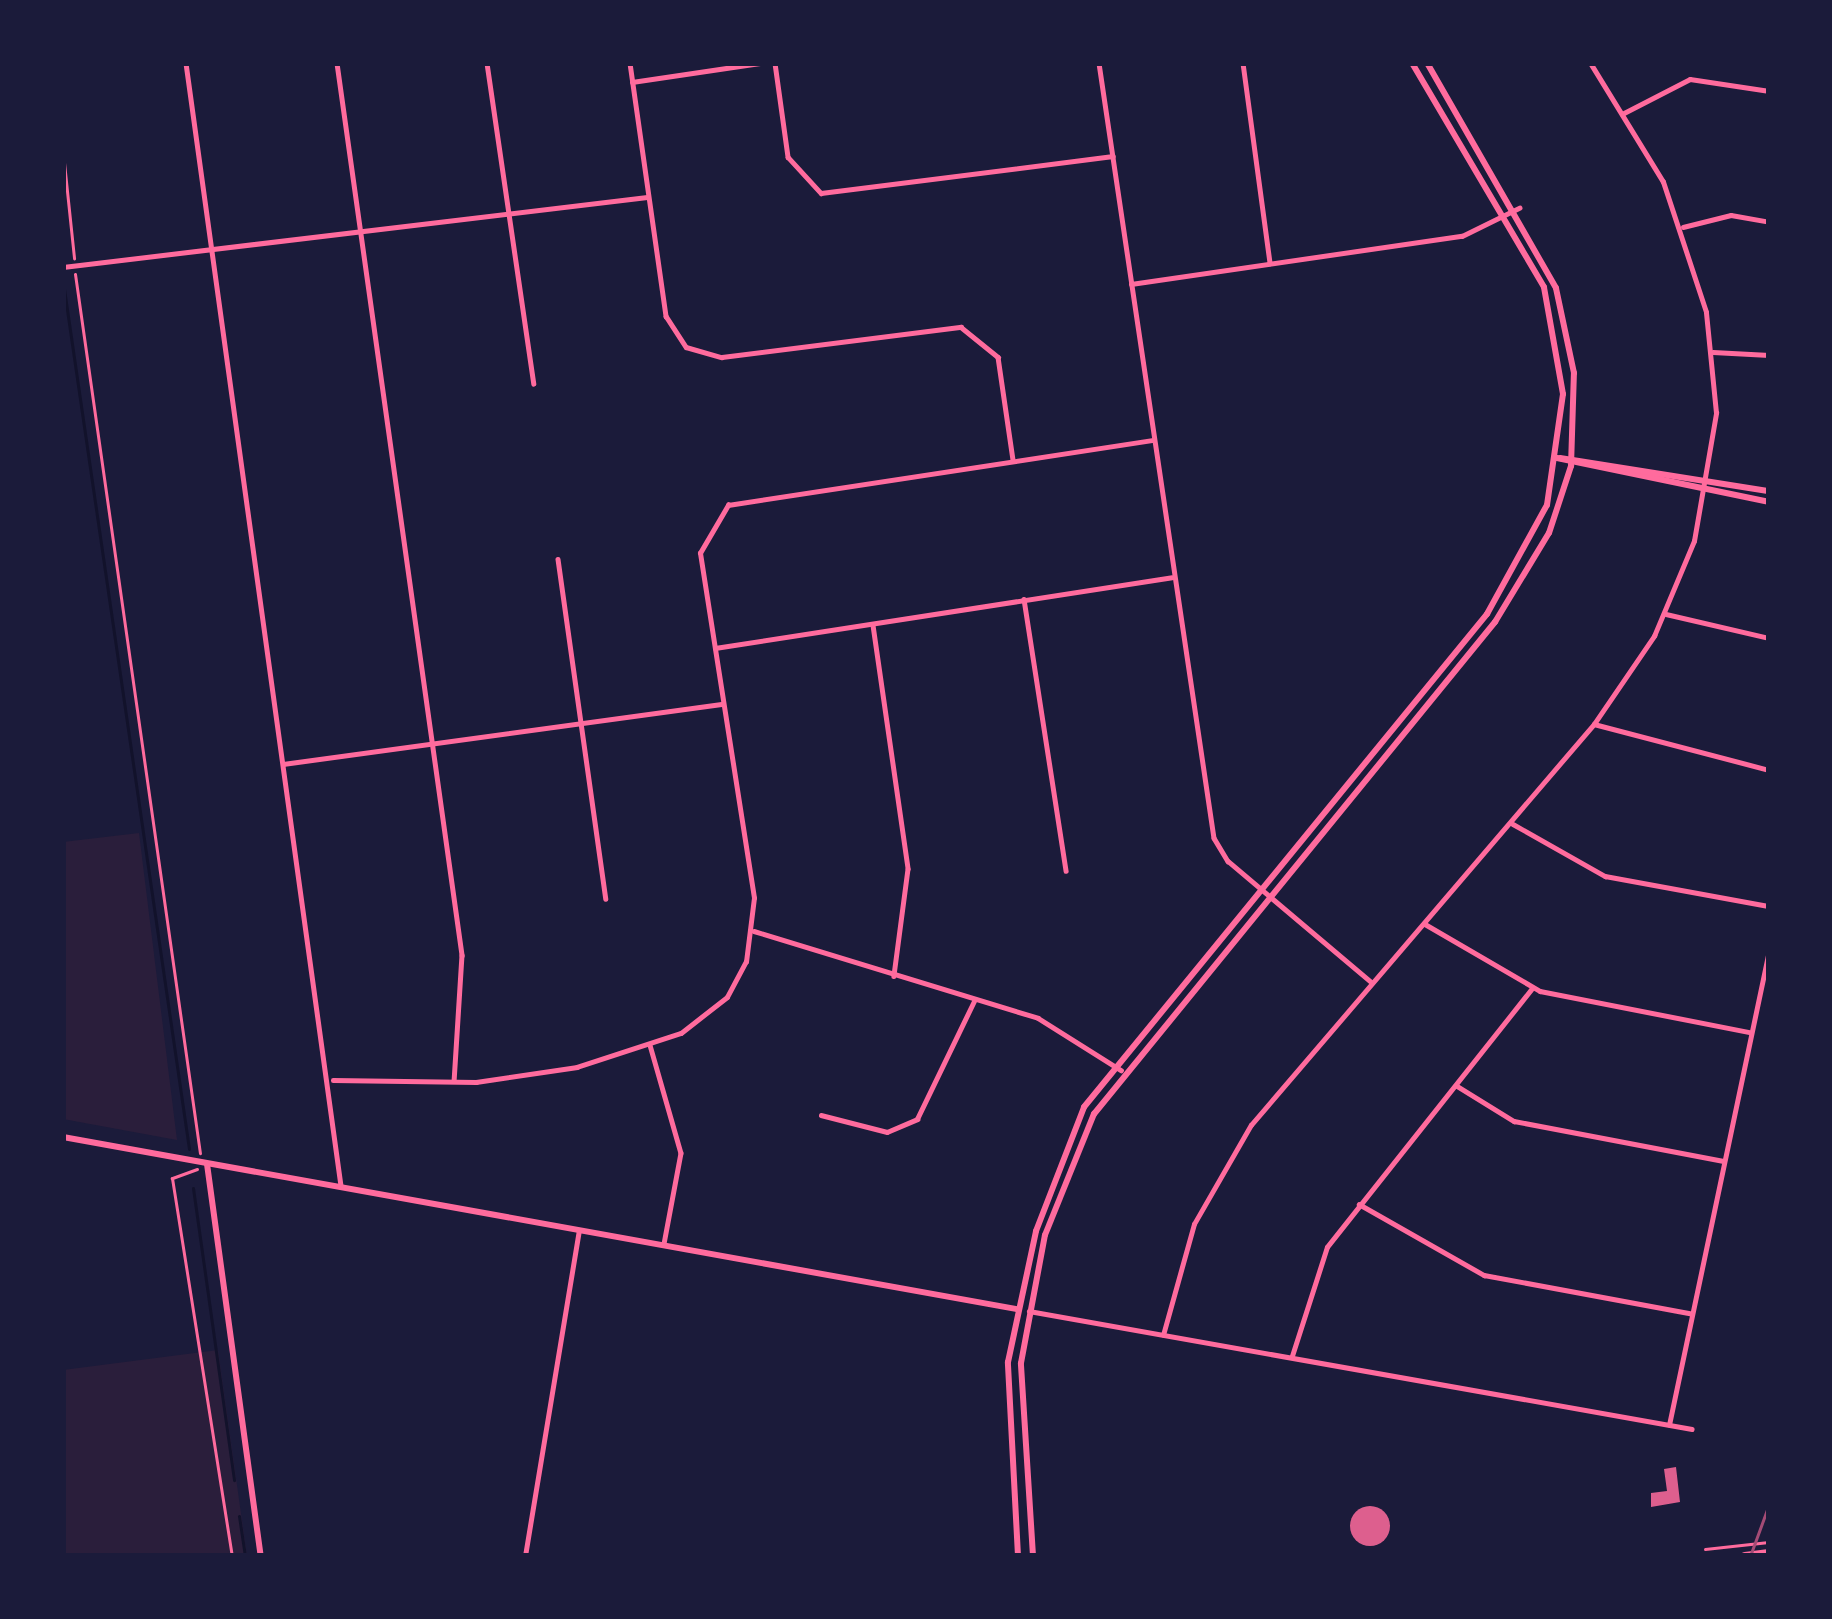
<!DOCTYPE html>
<html>
<head>
<meta charset="utf-8">
<style>
	body { margin:0 }
	#map { position:relative; width:1832px; height:1619px; overflow:hidden; background:#1b1b3a; font-family:"DM Sans",sans-serif }
	div>[style] { position:absolute }
	.green>* { inset:0; background:#2a1e3b }
	.stream>* { height:3px; margin:-1.5px; padding:0 1.5px; transform-origin:1.5px; border-radius:1.5px; background:#12122b }
	.building>* { inset:0; background:#dd5f8e }
	.round { border-radius:50% }
	.path>* { height:3px; margin:-1.5px; padding:0 1.5px; transform-origin:1.5px; border-radius:1.5px; background:#ff6b9d }
	.minor>* { height:4.5px; margin:-2.25px; padding:0 2.25px; transform-origin:2.25px; border-radius:2.25px; background:#ff6b9d }
	.tertiary>* { height:6px; margin:-3px; padding:0 3px; transform-origin:3px; border-radius:3px; background:#ff6b9d }
	.secondary>* { height:8px; margin:-4px; padding:0 4px; transform-origin:4px; border-radius:4px; background:#ff6b9d }
	.rail>* { height:3px; margin:-1.5px; padding:0 1.5px; transform-origin:1.5px; border-radius:1.5px; background:#a44b75 }
	span { translate:-50% -50%; white-space:nowrap; text-align:center; line-height:1.15; -webkit-text-stroke:12px #1b1b3a; paint-order:stroke }
	.frame { position:absolute; inset:0; border:66px solid #1b1b3a; pointer-events:none }
</style>
</head>
<body>
<div id="map">
	<div class="green">
		<i style="clip-path:polygon(139px 833px,177px 1140px,63px 1119px,63px 842px)"></i>
		<i style="clip-path:polygon(218px 1350px,247px 1556px,63px 1556px,63px 1370px)"></i>
	</div>
	<div class="stream">
		<i style="left:63px;top:282px;width:876px;rotate:81.73deg"></i>
		<i style="left:193px;top:1188px;width:295px;rotate:82deg"></i>
		<i style="left:239px;top:1516px;width:40px;rotate:81.5deg"></i>
	</div>
	<div class="building">
		<i style="clip-path:polygon(1676px 1467px,1680px 1502px,1651px 1507px,1651px 1493px,1667px 1491px,1664px 1469px)"></i>
		<i class="round" style="left:1350px;top:1506px;width:40px;height:40px"></i>
	</div>
	<div class="path">
		<i style="left:63px;top:153px;width:106px;rotate:84deg"></i>
		<i style="left:75px;top:274px;width:888px;rotate:81.91deg"></i>
		<i style="left:197px;top:1169px;width:27px;rotate:160deg"></i>
		<i style="left:172px;top:1178px;width:383px;rotate:81deg"></i>
		<i style="left:1705px;top:1549px;width:64px;rotate:-6.2deg"></i>
	</div>
	<div class="minor">
		<i style="left:186px;top:63px;width:1134px;rotate:82.14deg"></i>
		<i style="left:337px;top:63px;width:901px;rotate:82.02deg"></i>
		<i style="left:462px;top:955px;width:126px;rotate:93.6deg"></i>
		<i style="left:487px;top:63px;width:324px;rotate:81.7deg"></i>
		<i style="left:630px;top:63px;width:256px;rotate:81.9deg"></i>
		<i style="left:666px;top:316px;width:37px;rotate:57deg"></i>
		<i style="left:686px;top:347px;width:37px;rotate:16deg"></i>
		<i style="left:722px;top:357px;width:241px;rotate:-7.2deg"></i>
		<i style="left:961px;top:327px;width:48px;rotate:39deg"></i>
		<i style="left:998px;top:357px;width:104px;rotate:81.7deg"></i>
		<i style="left:775px;top:63px;width:95px;rotate:82.1deg"></i>
		<i style="left:788px;top:157px;width:49px;rotate:47.5deg"></i>
		<i style="left:821px;top:193px;width:294px;rotate:-7.2deg"></i>
		<i style="left:1099px;top:63px;width:783px;rotate:81.56deg"></i>
		<i style="left:1214px;top:838px;width:27px;rotate:59deg"></i>
		<i style="left:1228px;top:861px;width:187px;rotate:40.2deg"></i>
		<i style="left:1243px;top:63px;width:202px;rotate:82.3deg"></i>
		<i style="left:632px;top:82px;width:129px;rotate:-8.4deg"></i>
		<i style="left:1622px;top:114px;width:76px;rotate:-27.2deg"></i>
		<i style="left:1690px;top:79px;width:80px;rotate:8.6deg"></i>
		<i style="left:1683px;top:227px;width:49px;rotate:-14deg"></i>
		<i style="left:1731px;top:215px;width:39px;rotate:10deg"></i>
		<i style="left:63px;top:267px;width:588px;rotate:-6.84deg"></i>
		<i style="left:1131px;top:284px;width:334px;rotate:-8.3deg"></i>
		<i style="left:1462px;top:236px;width:64px;rotate:-26.2deg"></i>
		<i style="left:1713px;top:352px;width:56px;rotate:3.1deg"></i>
		<i style="left:558px;top:559px;width:343px;rotate:82deg"></i>
		<i style="left:1024px;top:599px;width:275px;rotate:81.2deg"></i>
		<i style="left:1666px;top:614px;width:106px;rotate:13.1deg"></i>
		<i style="left:873px;top:625px;width:246px;rotate:81.8deg"></i>
		<i style="left:908px;top:869px;width:108px;rotate:97.5deg"></i>
		<i style="left:715px;top:648px;width:462px;rotate:-8.8deg"></i>
		<i style="left:1594px;top:724px;width:181px;rotate:14.7deg"></i>
		<i style="left:283px;top:764px;width:444px;rotate:-7.8deg"></i>
		<i style="left:1513px;top:824px;width:106px;rotate:29.5deg"></i>
		<i style="left:1605px;top:876px;width:167px;rotate:10.4deg"></i>
		<i style="left:1425px;top:924px;width:133px;rotate:30.2deg"></i>
		<i style="left:1540px;top:991px;width:213px;rotate:11.1deg"></i>
		<i style="left:754px;top:931px;width:297px;rotate:17deg"></i>
		<i style="left:1038px;top:1018px;width:98px;rotate:32.1deg"></i>
		<i style="left:650px;top:1045px;width:112px;rotate:74deg"></i>
		<i style="left:681px;top:1153px;width:93px;rotate:100.6deg"></i>
		<i style="left:333px;top:1080px;width:143px;rotate:0.8deg"></i>
		<i style="left:476px;top:1082px;width:102px;rotate:-8.4deg"></i>
		<i style="left:577px;top:1067px;width:109px;rotate:-18.1deg"></i>
		<i style="left:681px;top:1033px;width:58px;rotate:-38deg"></i>
		<i style="left:727px;top:997px;width:40px;rotate:-62deg"></i>
		<i style="left:746px;top:962px;width:64px;rotate:-82.9deg"></i>
		<i style="left:754px;top:898px;width:349px;rotate:-98.9deg"></i>
		<i style="left:700px;top:553px;width:56px;rotate:-59.7deg"></i>
		<i style="left:728px;top:505px;width:430px;rotate:-8.7deg"></i>
		<i style="left:1457px;top:1086px;width:67px;rotate:31.6deg"></i>
		<i style="left:1514px;top:1121px;width:213px;rotate:10.8deg"></i>
		<i style="left:821px;top:1115px;width:68px;rotate:14.4deg"></i>
		<i style="left:887px;top:1132px;width:33px;rotate:-23deg"></i>
		<i style="left:917px;top:1119px;width:131px;rotate:-64.2deg"></i>
		<i style="left:1359px;top:1204px;width:144px;rotate:29.6deg"></i>
		<i style="left:1484px;top:1275px;width:209px;rotate:10.5deg"></i>
		<i style="left:1029px;top:1311px;width:673px;rotate:10.09deg"></i>
		<i style="left:1163px;top:1335px;width:115px;rotate:-74.4deg"></i>
		<i style="left:1194px;top:1224px;width:114px;rotate:-60.1deg"></i>
		<i style="left:1251px;top:1125px;width:528px;rotate:-49.46deg"></i>
		<i style="left:1594px;top:724px;width:107px;rotate:-55.7deg"></i>
		<i style="left:1654px;top:636px;width:103px;rotate:-67.2deg"></i>
		<i style="left:1694px;top:541px;width:130px;rotate:-80.2deg"></i>
		<i style="left:1716px;top:413px;width:101px;rotate:-95.7deg"></i>
		<i style="left:1706px;top:312px;width:137px;rotate:-108.3deg"></i>
		<i style="left:1663px;top:182px;width:140px;rotate:-121.5deg"></i>
		<i style="left:1292px;top:1356px;width:114px;rotate:-72.2deg"></i>
		<i style="left:1327px;top:1247px;width:330px;rotate:-51.6deg"></i>
		<i style="left:1669px;top:1425px;width:486px;rotate:-78.1deg"></i>
		<i style="left:525px;top:1556px;width:330px;rotate:-80.6deg"></i>
	</div>
	<div class="tertiary">
		<i style="left:1557px;top:458px;width:217px;rotate:11.7deg"></i>
		<i style="left:1560px;top:458px;width:212px;rotate:9deg"></i>
		<i style="left:63px;top:1137px;width:968px;rotate:10.23deg"></i>
		<i style="left:207px;top:1164px;width:396px;rotate:82.2deg"></i>
		<i style="left:1018px;top:1556px;width:194px;rotate:-93deg"></i>
		<i style="left:1008px;top:1362px;width:134px;rotate:-77.9deg"></i>
		<i style="left:1036px;top:1231px;width:133px;rotate:-68.8deg"></i>
		<i style="left:1084px;top:1107px;width:637px;rotate:-50.74deg"></i>
		<i style="left:1487px;top:614px;width:124px;rotate:-61.2deg"></i>
		<i style="left:1547px;top:505px;width:112px;rotate:-81.8deg"></i>
		<i style="left:1563px;top:394px;width:109px;rotate:-100.1deg"></i>
		<i style="left:1544px;top:287px;width:260px;rotate:-120.5deg"></i>
		<i style="left:1033px;top:1556px;width:193px;rotate:-93.6deg"></i>
		<i style="left:1021px;top:1363px;width:130px;rotate:-79.4deg"></i>
		<i style="left:1045px;top:1235px;width:131px;rotate:-68deg"></i>
		<i style="left:1094px;top:1114px;width:635px;rotate:-50.82deg"></i>
		<i style="left:1495px;top:622px;width:104px;rotate:-58.8deg"></i>
		<i style="left:1549px;top:533px;width:71px;rotate:-71.8deg"></i>
		<i style="left:1571px;top:466px;width:93px;rotate:-88.2deg"></i>
		<i style="left:1574px;top:373px;width:87px;rotate:-102deg"></i>
		<i style="left:1556px;top:288px;width:259px;rotate:-119.8deg"></i>
	</div>
	<div class="secondary">
		<i style="left:1745px;top:1556px;width:24px;rotate:-7deg"></i>
	</div>
	<div class="rail">
		<i style="left:1750px;top:1556px;width:55px;rotate:-69.9deg"></i>
	</div>
	<div class="frame"></div>
</div>
</body>
</html>
